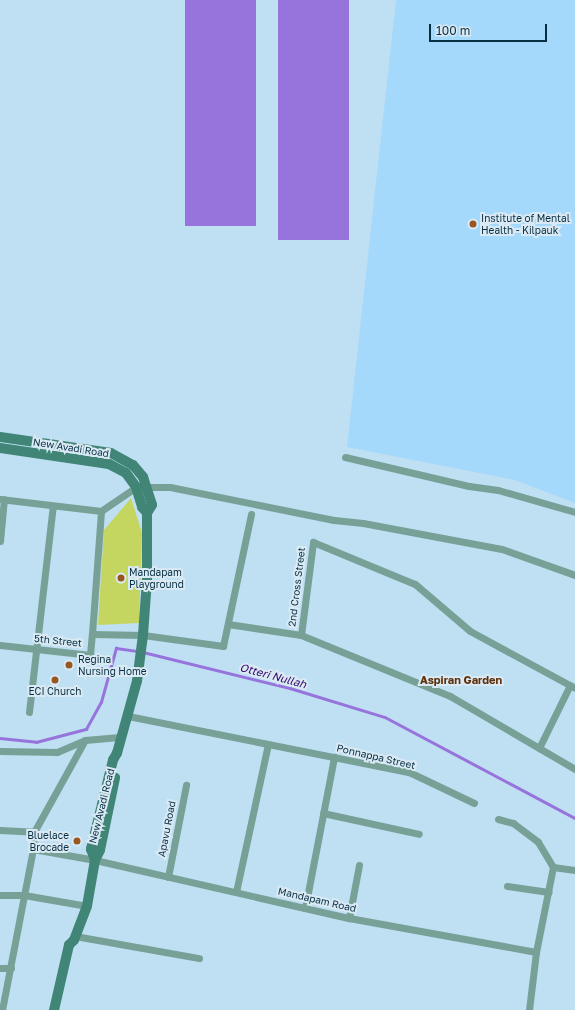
<!DOCTYPE html>
<html>
<head>
<meta charset="utf-8">
<style>
	body { margin:0 }
	#map { position:relative; width:575px; height:1010px; overflow:hidden; background:#bfdff3; font-family:"Golos Text",sans-serif }
	div>[style] { position:absolute }
	.built>* { inset:0; background:#a5d9fb }
	.green>* { inset:0; background:#c5d660 }
	.water>* { inset:0; background:#9674dc; transform-origin:0 0 }
	.stream>* { height:2.5px; margin:-1.25px; padding:0 1.25px; transform-origin:1.25px; border-radius:1.25px; background:#9674dc }
	.street>* { height:7px; margin:-3.5px; padding:0 3.5px; transform-origin:3.5px; border-radius:3.5px; background:#77a196 }
	.secondary>* { height:10px; margin:-5px; padding:0 5px; transform-origin:5px; border-radius:5px; background:#408576 }
	.dots>* { width:11px; height:11px; translate:-50% -50%; box-sizing:border-box; border:2px solid #daeaf4; border-radius:50% }
	span { translate:-50% -50%; white-space:nowrap; text-align:center; line-height:1.15; -webkit-text-stroke:4px #daeaf4; paint-order:stroke }
	.poi-label { font-size:10px; color:#092f43 }
	.left { translate:0 -50%; text-align:left }
	.right { translate:-100% -50%; text-align:right }
	.street-label { font-size:10px; color:#092f43 }
	.water-label { font-size:11px; color:#360869; font-style:italic }
	.neighbourhood-label { font-size:11px; color:#5e320c; font-weight:700 }
	.scale { position:absolute; left:429px; top:24px; width:118px; height:18px; box-sizing:border-box; border:2px solid #092f43; border-top:0; padding-left:5px; font-size:12px; line-height:14px; white-space:nowrap; color:#092f43; -webkit-text-stroke:3px #daeaf4; paint-order:stroke }
</style>
</head>
<body>
<div id="map">
	<div class="built">
		<i style="clip-path:polygon(396px 0,575px 0,575px 503px,515px 480px,347px 447px)"></i>
	</div>
	<div class="green">
		<i style="clip-path:polygon(131px 498px,142px 533px,139px 623px,98px 625px,104px 530px)"></i>
	</div>
	<div class="water">
		<i style="left:185px;top:0;width:71px;height:226px"></i>
		<i style="left:278px;top:0;width:71px;height:240px"></i>
	</div>
	<div class="stream">
		<i style="left:143px;top:652px;width:151px;rotate:13.8deg"></i>
		<i style="left:290px;top:688px;width:99px;rotate:17deg"></i>
		<i style="left:385px;top:717px;width:215px;rotate:28deg"></i>
		<i style="left:0;top:738px;width:36px;rotate:6deg"></i>
		<i style="left:36px;top:742px;width:52px;rotate:-14.6deg"></i>
		<i style="left:86px;top:729px;width:31px;rotate:-61deg"></i>
		<i style="left:101px;top:702px;width:56px;rotate:-74.5deg"></i>
		<i style="left:116px;top:648px;width:22px;rotate:8deg"></i>
	</div>
	<div class="street">
		<i style="left:345px;top:457px;width:127px;rotate:13.2deg"></i>
		<i style="left:469px;top:486px;width:29px;rotate:8deg"></i>
		<i style="left:498px;top:490px;width:80px;rotate:15.9deg"></i>
		<i style="left:0;top:499px;width:102px;rotate:6.8deg"></i>
		<i style="left:101px;top:511px;width:42px;rotate:-34.4deg"></i>
		<i style="left:136px;top:487px;width:34px"></i>
		<i style="left:170px;top:487px;width:167px;rotate:11.4deg"></i>
		<i style="left:334px;top:520px;width:29px;rotate:6deg"></i>
		<i style="left:363px;top:523px;width:141px;rotate:10.6deg"></i>
		<i style="left:502px;top:549px;width:77px;rotate:19.6deg"></i>
		<i style="left:0;top:541px;width:42px;rotate:-84.6deg"></i>
		<i style="left:228px;top:624px;width:74px;rotate:8.6deg"></i>
		<i style="left:301px;top:635px;width:161px;rotate:22.3deg"></i>
		<i style="left:450px;top:696px;width:145px;rotate:30.3deg"></i>
		<i style="left:92px;top:634px;width:123px;rotate:-85.8deg"></i>
		<i style="left:301px;top:635px;width:94px;rotate:-82.6deg"></i>
		<i style="left:313px;top:542px;width:110px;rotate:22.4deg"></i>
		<i style="left:415px;top:584px;width:72px;rotate:40.5deg"></i>
		<i style="left:470px;top:631px;width:119px;rotate:28.5deg"></i>
		<i style="left:0;top:645px;width:91px;rotate:6.3deg"></i>
		<i style="left:90px;top:655px;width:21px;rotate:-85deg"></i>
		<i style="left:92px;top:634px;width:51px;rotate:1.1deg"></i>
		<i style="left:143px;top:635px;width:81px;rotate:7.8deg"></i>
		<i style="left:223px;top:646px;width:135px;rotate:-78deg"></i>
		<i style="left:29px;top:712px;width:207px;rotate:-83.4deg"></i>
		<i style="left:128px;top:716px;width:287px;rotate:11.3deg"></i>
		<i style="left:409px;top:772px;width:72px;rotate:25.5deg"></i>
		<i style="left:539px;top:748px;width:70px;rotate:-63.8deg"></i>
		<i style="left:0;top:751px;width:57px;rotate:1deg"></i>
		<i style="left:57px;top:752px;width:30px;rotate:-23deg"></i>
		<i style="left:85px;top:740px;width:37px;rotate:-5deg"></i>
		<i style="left:323px;top:813px;width:98px;rotate:12.3deg"></i>
		<i style="left:498px;top:819px;width:16px;rotate:15deg"></i>
		<i style="left:513px;top:823px;width:31px;rotate:37deg"></i>
		<i style="left:538px;top:842px;width:29px;rotate:59deg"></i>
		<i style="left:0;top:830px;width:34px;rotate:3deg"></i>
		<i style="left:33px;top:849px;width:63px;rotate:10.1deg"></i>
		<i style="left:95px;top:860px;width:261px;rotate:12.9deg"></i>
		<i style="left:349px;top:918px;width:190px;rotate:10.3deg"></i>
		<i style="left:168px;top:877px;width:94px;rotate:-78.9deg"></i>
		<i style="left:507px;top:886px;width:42px;rotate:8.1deg"></i>
		<i style="left:236px;top:892px;width:151px;rotate:-77.8deg"></i>
		<i style="left:0;top:895px;width:24px"></i>
		<i style="left:24px;top:895px;width:64px;rotate:9.9deg"></i>
		<i style="left:305px;top:908px;width:154px;rotate:-79.1deg"></i>
		<i style="left:349px;top:918px;width:54px;rotate:-79.3deg"></i>
		<i style="left:75px;top:936px;width:126px;rotate:10.1deg"></i>
		<i style="left:0;top:968px;width:11px"></i>
		<i style="left:2px;top:1010px;width:164px;rotate:-79.1deg"></i>
		<i style="left:33px;top:849px;width:17px;rotate:-87deg"></i>
		<i style="left:34px;top:832px;width:105px;rotate:-61deg"></i>
		<i style="left:529px;top:1010px;width:58px;rotate:-83.1deg"></i>
		<i style="left:536px;top:952px;width:87px;rotate:-78.7deg"></i>
		<i style="left:553px;top:867px;width:22px;rotate:8deg"></i>
	</div>
	<div class="secondary">
		<i style="left:0;top:437px;width:112px;rotate:8.2deg"></i>
		<i style="left:111px;top:453px;width:25px;rotate:29deg"></i>
		<i style="left:133px;top:465px;width:16px;rotate:50deg"></i>
		<i style="left:143px;top:477px;width:29px;rotate:72deg"></i>
		<i style="left:152px;top:505px;width:9px;rotate:122deg"></i>
		<i style="left:147px;top:513px;width:67px;rotate:90deg"></i>
		<i style="left:147px;top:580px;width:55px;rotate:94.2deg"></i>
		<i style="left:143px;top:635px;width:46px;rotate:97.4deg"></i>
		<i style="left:137px;top:681px;width:75px;rotate:105.5deg"></i>
		<i style="left:117px;top:753px;width:8px;rotate:120deg"></i>
		<i style="left:113px;top:760px;width:92px;rotate:103.9deg"></i>
		<i style="left:91px;top:849px;width:12px;rotate:70deg"></i>
		<i style="left:0;top:448px;width:110px;rotate:8.4deg"></i>
		<i style="left:109px;top:464px;width:19px;rotate:28deg"></i>
		<i style="left:126px;top:473px;width:17px;rotate:54deg"></i>
		<i style="left:136px;top:487px;width:21px;rotate:73deg"></i>
		<i style="left:142px;top:507px;width:8px;rotate:50deg"></i>
		<i style="left:54px;top:1010px;width:67px;rotate:-77deg"></i>
		<i style="left:69px;top:945px;width:7px;rotate:-45deg"></i>
		<i style="left:74px;top:940px;width:36px;rotate:-69deg"></i>
		<i style="left:87px;top:906px;width:47px;rotate:-80.1deg"></i>
		<i style="left:95px;top:860px;width:11px;rotate:-63deg"></i>
		<i style="left:100px;top:850px;width:74px;rotate:-78.2deg"></i>
	</div>
	<div class="dots">
		<i style="left:473px;top:224px;background:#985721"></i>
		<i style="left:121px;top:578px;background:#985721"></i>
		<i style="left:69px;top:665px;background:#985721"></i>
		<i style="left:55px;top:680px;background:#985721"></i>
		<i style="left:77px;top:841px;background:#985721"></i>
	</div>
	<div class="poi-label">
		<span class="left" style="left:481px;top:224px">Institute of Mental<br>Health - Kilpauk</span>
		<span class="left" style="left:129px;top:578px">Mandapam<br>Playground</span>
		<span class="left" style="left:78px;top:665px">Regina<br>Nursing Home</span>
		<span style="left:55px;top:692px">ECI Church</span>
		<span class="right" style="left:69px;top:841px">Bluelace<br>Brocade</span>
	</div>
	<div class="street-label">
		<span style="left:71px;top:448px;rotate:9deg">New Avadi Road</span>
		<span style="left:297px;top:587px;rotate:-83deg">2nd Cross Street</span>
		<span style="left:58px;top:641px;rotate:6deg">5th Street</span>
		<span style="left:376px;top:757px;rotate:13deg">Ponnappa Street</span>
		<span style="left:102px;top:806px;rotate:-76deg">New Avadi Road</span>
		<span style="left:167px;top:829px;rotate:-79deg">Apavu Road</span>
		<span style="left:317px;top:900px;rotate:13deg">Mandapam Road</span>
	</div>
	<div class="water-label">
		<span style="left:273px;top:676px;rotate:15deg">Otteri Nullah</span>
	</div>
	<div class="neighbourhood-label">
		<span style="left:461px;top:680px">Aspiran Garden</span>
	</div>
	<div class="scale">100 m</div>
</div>
</body>
</html>
